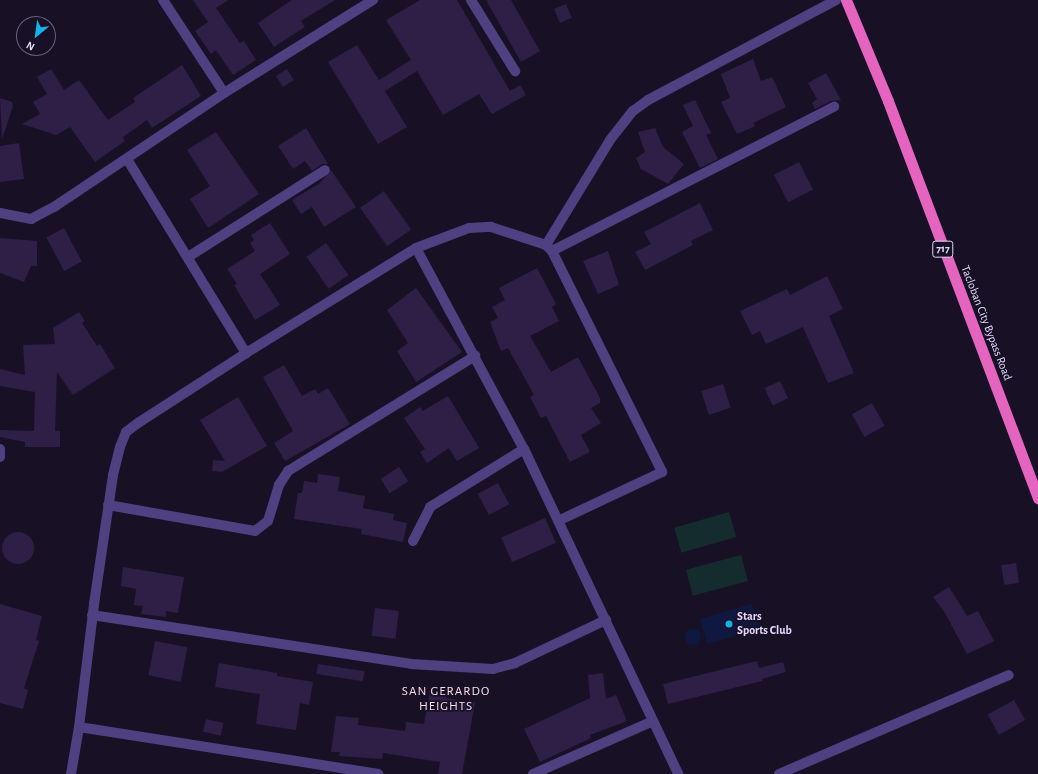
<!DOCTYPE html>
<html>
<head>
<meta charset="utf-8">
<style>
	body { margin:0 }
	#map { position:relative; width:1038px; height:774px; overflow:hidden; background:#181126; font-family:"Alegreya Sans",sans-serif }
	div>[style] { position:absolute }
	.green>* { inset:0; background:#152c2f; transform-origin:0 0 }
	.water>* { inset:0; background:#0f1841; transform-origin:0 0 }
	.round { border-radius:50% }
	.building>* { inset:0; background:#2d1f45; transform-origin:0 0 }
	.minor>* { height:10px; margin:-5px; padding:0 5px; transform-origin:5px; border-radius:5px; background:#4e4081 }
	.trunk>* { height:11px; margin:-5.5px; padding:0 5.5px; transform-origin:5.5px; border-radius:5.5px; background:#e464c0 }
	.dots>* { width:11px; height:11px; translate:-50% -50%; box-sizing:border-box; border:2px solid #181126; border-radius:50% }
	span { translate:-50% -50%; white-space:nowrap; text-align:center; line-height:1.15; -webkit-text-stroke:3.5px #181126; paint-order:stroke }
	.shield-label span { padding:1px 3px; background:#181126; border:1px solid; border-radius:3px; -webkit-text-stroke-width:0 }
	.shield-label { font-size:11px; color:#e3d9fc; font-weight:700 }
	.street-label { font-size:12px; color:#e3d9fc }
	.poi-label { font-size:12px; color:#e3d9fc; font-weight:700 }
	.left { translate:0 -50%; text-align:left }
	.neighbourhood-label { font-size:13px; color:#fcdbea; letter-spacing:1px }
	.north { position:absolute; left:16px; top:16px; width:40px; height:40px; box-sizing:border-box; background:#181126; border:1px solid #69617c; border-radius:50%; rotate:209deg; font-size:11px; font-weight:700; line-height:16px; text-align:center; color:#e3d9fc }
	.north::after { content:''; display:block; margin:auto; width:14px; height:18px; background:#14b2ed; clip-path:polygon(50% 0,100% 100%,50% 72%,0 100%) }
</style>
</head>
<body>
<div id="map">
	<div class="green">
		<i style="left:729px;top:512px;width:26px;height:57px;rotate:74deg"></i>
		<i style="left:741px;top:555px;width:27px;height:57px;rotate:75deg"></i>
	</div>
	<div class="water">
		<i style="left:752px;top:604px;width:26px;height:54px;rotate:74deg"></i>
		<i class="round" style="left:685px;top:629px;width:16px;height:16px"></i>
	</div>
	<div class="building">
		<i style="clip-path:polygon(193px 0,229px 0,216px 8px,240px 43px,244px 41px,256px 60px,233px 75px,216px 50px,211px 54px,195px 31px,208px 22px)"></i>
		<i style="clip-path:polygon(292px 0,335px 0,301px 21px,305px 27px,274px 47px,258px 23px)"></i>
		<i style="clip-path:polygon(420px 0,457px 0,510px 91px,520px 85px,526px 95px,492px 114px,479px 94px,443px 115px,417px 71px,385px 91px,407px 127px,378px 144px,328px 62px,357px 45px,379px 80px,411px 60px,386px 20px)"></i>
		<i style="clip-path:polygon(486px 0,511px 0,540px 51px,521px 62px)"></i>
		<i style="left:566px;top:4px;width:15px;height:13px;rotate:67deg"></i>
		<i style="clip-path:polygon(753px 59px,761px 81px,772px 77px,786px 107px,753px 123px,755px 126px,737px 134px,721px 102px,730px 98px,721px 74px)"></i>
		<i style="clip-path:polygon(182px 65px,201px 96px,152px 128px,147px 120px,123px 137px,125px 141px,95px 162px,70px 127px,56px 135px,22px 124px,40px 114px,33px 102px,47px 94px,37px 77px,51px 69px,64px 90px,79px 80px,108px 120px,135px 102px,133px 98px)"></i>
		<i style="left:287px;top:69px;width:13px;height:13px;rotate:58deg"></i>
		<i style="clip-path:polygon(826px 73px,841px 100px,831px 101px,815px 109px,812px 103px,817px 99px,808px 83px)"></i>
		<i style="clip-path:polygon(0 98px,12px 102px,13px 106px,2px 139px)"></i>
		<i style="clip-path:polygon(695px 100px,711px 133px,706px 135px,718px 159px,700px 168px,682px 132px,693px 126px,683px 105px)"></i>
		<i style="clip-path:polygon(306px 128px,328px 164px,322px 164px,312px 171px,305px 161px,293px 169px,278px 146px)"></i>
		<i style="clip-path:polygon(655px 128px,663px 147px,684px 164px,668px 184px,641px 169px,636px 158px,645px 152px,638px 132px)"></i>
		<i style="clip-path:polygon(216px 132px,259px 194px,208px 228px,190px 199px,210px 186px,187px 150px)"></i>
		<i style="clip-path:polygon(19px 143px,24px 179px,0 182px,0 146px)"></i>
		<i style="left:799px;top:162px;width:31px;height:28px;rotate:63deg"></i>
		<i style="clip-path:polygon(331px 170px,356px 207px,324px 227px,312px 207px,301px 214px,292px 200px,320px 183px)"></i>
		<i style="left:384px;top:191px;width:47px;height:29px;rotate:55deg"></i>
		<i style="clip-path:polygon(700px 203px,713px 230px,691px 241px,693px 245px,645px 270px,635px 252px,651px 244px,644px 232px)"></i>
		<i style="clip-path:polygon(270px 223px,290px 254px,260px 274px,280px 305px,255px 320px,234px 285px,237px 284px,227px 269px,255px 251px,250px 243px,254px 240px,251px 235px)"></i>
		<i style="left:64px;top:228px;width:38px;height:20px;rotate:62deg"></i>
		<i style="clip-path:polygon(0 238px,37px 241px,37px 266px,31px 266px,24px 282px,0 273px)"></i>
		<i style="left:326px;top:243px;width:39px;height:24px;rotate:55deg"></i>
		<i style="clip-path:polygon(608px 251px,619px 285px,598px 294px,583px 261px)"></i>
		<i style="clip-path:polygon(537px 268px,556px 304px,552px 307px,559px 321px,530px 336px,551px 372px,578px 357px,600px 398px,600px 403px,591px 408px,601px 423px,581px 435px,590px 452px,570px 462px,546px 416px,541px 418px,530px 397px,534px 395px,508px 348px,501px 351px,490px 322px,498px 318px,492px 307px,505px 300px,499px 288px)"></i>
		<i style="clip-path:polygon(827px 276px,843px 309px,829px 316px,854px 373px,828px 383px,803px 327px,766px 344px,760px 331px,752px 335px,740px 311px,787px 289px,790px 295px)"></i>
		<i style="clip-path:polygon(416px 288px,462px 352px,416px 382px,397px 351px,408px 343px,387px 310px)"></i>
		<i style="clip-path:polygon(79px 312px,85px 321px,82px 323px,97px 346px,100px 344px,115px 368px,73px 395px,57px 372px,55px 431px,60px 431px,60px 447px,25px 447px,25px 442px,0 437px,0 430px,34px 431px,35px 392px,0 386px,0 369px,25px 375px,23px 345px,55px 344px,53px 328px)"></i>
		<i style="clip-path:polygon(284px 365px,302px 396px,315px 389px,318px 394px,328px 388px,350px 424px,285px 461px,274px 443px,293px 431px,263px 377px)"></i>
		<i style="left:780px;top:381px;width:19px;height:17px;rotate:65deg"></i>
		<i style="left:723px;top:384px;width:25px;height:23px;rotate:72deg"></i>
		<i style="clip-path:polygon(448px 396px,479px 448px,457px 461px,449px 448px,427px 463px,420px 452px,425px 449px,404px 418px,420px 407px,423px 411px)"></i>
		<i style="clip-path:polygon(238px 397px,267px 446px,222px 472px,212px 471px,213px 460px,225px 461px,200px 420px)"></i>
		<i style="left:872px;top:403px;width:26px;height:23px;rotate:61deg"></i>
		<i style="left:399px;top:467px;width:17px;height:22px;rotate:57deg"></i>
		<i style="clip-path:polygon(318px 474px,340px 477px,338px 491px,365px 496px,363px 508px,394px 514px,393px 520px,407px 523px,403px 542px,361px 534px,362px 529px,294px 519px,298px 493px,302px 493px,304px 481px,317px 483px)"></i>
		<i style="left:498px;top:483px;width:24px;height:23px;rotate:62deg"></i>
		<i style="left:545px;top:518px;width:27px;height:48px;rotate:66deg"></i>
		<i class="round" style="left:2px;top:532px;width:32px;height:32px"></i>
		<i style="left:1016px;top:563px;width:20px;height:15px;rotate:81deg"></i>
		<i style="clip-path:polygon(123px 567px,184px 577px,178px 613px,166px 611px,166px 617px,141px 614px,143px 606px,134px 605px,136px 589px,121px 586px)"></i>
		<i style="clip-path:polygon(949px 587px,967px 616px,978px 611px,994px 641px,967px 654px,945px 613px,933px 597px)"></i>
		<i style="clip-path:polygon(0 604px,42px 616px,36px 640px,39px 641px,24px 688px,28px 690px,23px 709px,0 703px)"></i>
		<i style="left:375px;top:608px;width:24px;height:28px;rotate:7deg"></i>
		<i style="left:155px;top:641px;width:33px;height:35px;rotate:11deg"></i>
		<i style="clip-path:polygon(757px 661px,759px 668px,783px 662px,786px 672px,762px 679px,762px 681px,668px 704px,663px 684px)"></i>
		<i style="clip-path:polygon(219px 663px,277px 673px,277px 676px,313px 682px,309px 705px,300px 703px,296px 730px,256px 724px,260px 694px,215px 687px)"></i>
		<i style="left:318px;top:664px;width:47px;height:10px;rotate:9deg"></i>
		<i style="clip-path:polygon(603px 673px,606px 699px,616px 695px,627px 721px,590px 735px,591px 738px,540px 762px,524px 729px,590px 698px,588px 675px)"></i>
		<i style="clip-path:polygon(430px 691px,447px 694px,446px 698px,475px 703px,462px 774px,438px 774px,440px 762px,383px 753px,382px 759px,339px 756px,340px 752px,331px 752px,336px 716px,359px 718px,358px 725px,405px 731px,406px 722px,424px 724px)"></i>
		<i style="left:1014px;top:700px;width:23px;height:30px;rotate:61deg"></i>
		<i style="left:206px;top:719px;width:18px;height:13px;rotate:13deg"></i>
	</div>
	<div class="minor">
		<i style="left:163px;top:0;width:111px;rotate:56.7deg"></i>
		<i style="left:471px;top:0;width:84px;rotate:58.2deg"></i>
		<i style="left:127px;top:159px;width:228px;rotate:58.5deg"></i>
		<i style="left:246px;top:353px;width:200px;rotate:-31.7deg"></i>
		<i style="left:416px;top:248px;width:228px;rotate:61.8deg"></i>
		<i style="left:524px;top:449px;width:360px;rotate:64.6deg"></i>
		<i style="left:0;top:213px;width:32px;rotate:11deg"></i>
		<i style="left:31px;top:219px;width:26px;rotate:-28deg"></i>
		<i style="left:54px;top:207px;width:205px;rotate:-33.8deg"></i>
		<i style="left:224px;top:93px;width:176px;rotate:-32deg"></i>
		<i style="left:546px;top:245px;width:123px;rotate:-58.6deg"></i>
		<i style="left:610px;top:140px;width:37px;rotate:-52deg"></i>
		<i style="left:633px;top:111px;width:19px;rotate:-36deg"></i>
		<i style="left:648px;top:100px;width:213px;rotate:-28deg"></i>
		<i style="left:416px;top:248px;width:57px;rotate:-20.7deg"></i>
		<i style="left:469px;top:228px;width:22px;rotate:-3deg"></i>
		<i style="left:491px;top:227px;width:58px;rotate:18.1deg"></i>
		<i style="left:546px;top:245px;width:8px;rotate:45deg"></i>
		<i style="left:552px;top:251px;width:247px;rotate:63.5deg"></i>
		<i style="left:662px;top:472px;width:115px;rotate:154.8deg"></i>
		<i style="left:552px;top:251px;width:317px;rotate:-27.1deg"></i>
		<i style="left:188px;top:257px;width:162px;rotate:-32.4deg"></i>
		<i style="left:0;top:449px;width:8px;rotate:90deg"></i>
		<i style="left:108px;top:505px;width:149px;rotate:10deg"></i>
		<i style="left:255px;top:531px;width:16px;rotate:-38deg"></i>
		<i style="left:268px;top:521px;width:38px;rotate:-73deg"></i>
		<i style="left:279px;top:485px;width:17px;rotate:-57deg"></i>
		<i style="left:288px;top:471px;width:220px;rotate:-31.6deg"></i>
		<i style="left:413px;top:541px;width:38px;rotate:-63deg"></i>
		<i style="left:430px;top:507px;width:110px;rotate:-31.7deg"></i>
		<i style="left:92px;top:615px;width:323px;rotate:8.7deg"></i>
		<i style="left:411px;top:664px;width:82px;rotate:3.5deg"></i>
		<i style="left:493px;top:669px;width:23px;rotate:-15deg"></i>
		<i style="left:515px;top:663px;width:101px;rotate:-25.3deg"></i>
		<i style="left:79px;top:727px;width:303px;rotate:8.9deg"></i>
		<i style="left:71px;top:774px;width:48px;rotate:-80.3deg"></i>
		<i style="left:79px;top:727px;width:124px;rotate:-83deg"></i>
		<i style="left:94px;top:604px;width:130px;rotate:-81.6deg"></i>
		<i style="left:113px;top:475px;width:29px;rotate:-76deg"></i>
		<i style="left:120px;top:447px;width:16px;rotate:-68deg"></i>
		<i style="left:126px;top:432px;width:15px;rotate:-37deg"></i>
		<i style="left:138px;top:423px;width:129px;rotate:-32.9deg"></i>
		<i style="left:533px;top:774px;width:131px;rotate:-23.8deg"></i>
		<i style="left:779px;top:774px;width:250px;rotate:-23.3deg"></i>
	</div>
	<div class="trunk">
		<i style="left:846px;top:0;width:109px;rotate:67.4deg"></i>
		<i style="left:888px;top:101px;width:425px;rotate:69.3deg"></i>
	</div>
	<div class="dots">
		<i style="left:729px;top:624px;background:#14b2ed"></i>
	</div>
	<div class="shield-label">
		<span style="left:943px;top:249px">717</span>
	</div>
	<div class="street-label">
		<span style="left:986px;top:323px;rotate:69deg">Tacloban City Bypass Road</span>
	</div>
	<div class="poi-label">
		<span class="left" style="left:737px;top:624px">Stars<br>Sports Club</span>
	</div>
	<div class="neighbourhood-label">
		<span style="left:446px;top:700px">SAN GERARDO<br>HEIGHTS</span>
	</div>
	<div class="north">N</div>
</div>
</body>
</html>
